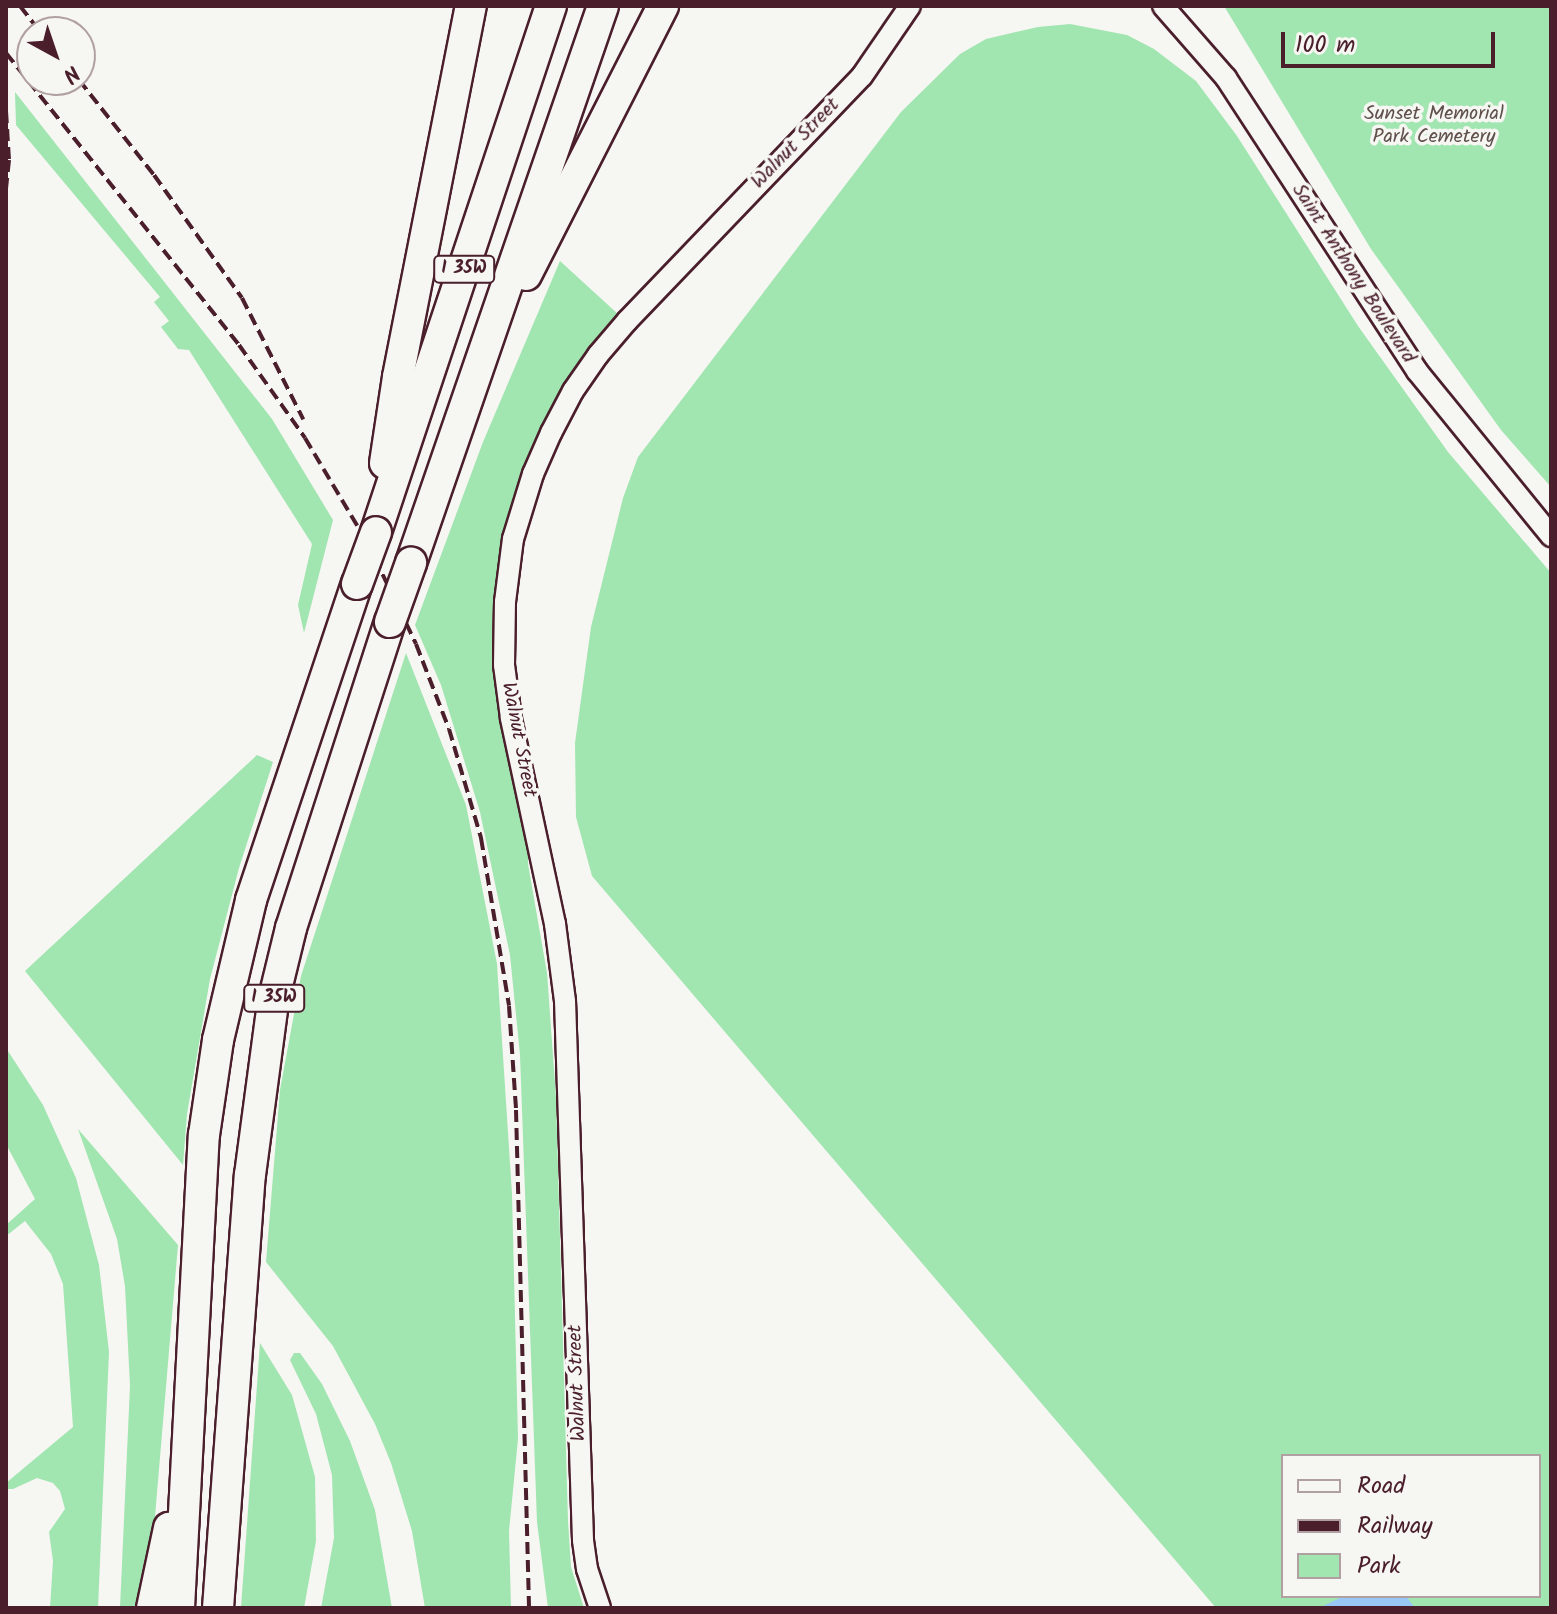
<!DOCTYPE html>
<html>
<head>
<meta charset="utf-8">
<style>
	body { margin:0 }
	#map { position:relative; width:1557px; height:1614px; overflow:hidden; background:#f6f6f2; font-family:Kalam,sans-serif }
	div>[style] { position:absolute }
	.green>* { inset:0; background:#a1e5b0 }
	.water>* { inset:0; background:#99c8f5 }
	.roads { filter:drop-shadow(2px 0 #4a1f2b) drop-shadow(-2px 0 #4a1f2b) drop-shadow(0 2px #4a1f2b) drop-shadow(0 -2px #4a1f2b) }
	.tertiary>* { height:20px; margin:-10px; padding:0 10px; transform-origin:10px; border-radius:10px; background:#f6f6f2 }
	.motorway>* { height:30px; margin:-15px; padding:0 15px; transform-origin:15px; border-radius:15px; background:#f6f6f2 }
	.rail>* { height:4px; margin-top:-2px; transform-origin:0; background:repeating-linear-gradient(90deg,#4a1f2b 0 12px,transparent 0 18px) }
	.bridges { filter:drop-shadow(2px 0 #4a1f2b) drop-shadow(-2px 0 #4a1f2b) drop-shadow(0 2px #4a1f2b) drop-shadow(0 -2px #4a1f2b) }
	.motorway-bridge>* { height:30px; margin:-15px; padding:0 15px; transform-origin:15px; border-radius:15px; background:#f6f6f2 }
	span { translate:-50% -50%; white-space:nowrap; text-align:center; line-height:1.15; -webkit-text-stroke:7px #f6f6f2; paint-order:stroke }
	.shield-label span { padding:2px 6px; background:#f6f6f2; border:2px solid; border-radius:6px; -webkit-text-stroke-width:0 }
	.shield-label { font-size:18px; color:#4a1f2b; font-weight:700 }
	.park-label { font-size:20px; color:#60504c }
	.street-label { font-size:20px; color:#4a1f2b }
	.frame { position:absolute; inset:0; border:8px solid #4a1f2b; pointer-events:none }
	.legend { position:absolute; left:1281px; top:1454px; width:260px; height:144px; box-sizing:border-box; background:#f6f6f2; border:2px solid #b1a0a2; margin:0; padding:10px 14px; list-style:none; font-size:24px; color:#4a1f2b }
	.legend li { display:flex; align-items:center; gap:16px; height:40px }
	.legend b { width:40px; border:2px solid #b1a0a2 }
	.north { position:absolute; left:16px; top:16px; width:80px; height:80px; box-sizing:border-box; background:#f6f6f2; border:2px solid #b1a0a2; border-radius:50%; rotate:140deg; font-size:22px; font-weight:700; line-height:32px; text-align:center; color:#4a1f2b }
	.north::after { content:''; display:block; margin:auto; width:28px; height:36px; background:#4a1f2b; clip-path:polygon(50% 0,100% 100%,50% 72%,0 100%) }
	.scale { position:absolute; left:1281px; top:32px; width:214px; height:36px; box-sizing:border-box; border:4px solid #4a1f2b; border-top:0; padding-left:10px; font-size:24px; line-height:28px; white-space:nowrap; color:#4a1f2b; -webkit-text-stroke:6px #f6f6f2; paint-order:stroke }
</style>
</head>
<body>
<div id="map">
	<div class="green">
		<i style="clip-path:polygon(1224px 6px,1551px 6px,1551px 487px,1501px 430px,1371px 249px)"></i>
		<i style="clip-path:polygon(evenodd,1070px 24px,1127px 35px,1154px 49px,1196px 81px,1237px 136px,1358px 326px,1448px 452px,1551px 573px,1551px 1608px,1216px 1608px,592px 876px,576px 817px,575px 743px,591px 627px,623px 498px,638px 457px,901px 112px,960px 54px,986px 39px,1038px 27px,1070px 24px,1283px 1456px,1539px 1456px,1539px 1596px,1283px 1596px,1283px 1456px)"></i>
		<i style="clip-path:polygon(15px 92px,272px 419px,333px 520px,304px 633px,298px 605px,312px 544px,189px 350px,178px 349px,161px 327px,169px 321px,154px 302px,160px 297px,16px 125px)"></i>
		<i style="clip-path:polygon(560px 261px,619px 315px,563px 389px,529px 457px,516px 493px,496px 577px,493px 657px,502px 730px,528px 843px,528px 864px,547px 973px,556px 1097px,568px 1521px,571px 1567px,584px 1608px,548px 1608px,537px 1522px,520px 1055px,510px 955px,480px 812px,441px 685px,415px 625px,483px 442px)"></i>
		<i style="clip-path:polygon(406px 653px,466px 805px,497px 964px,512px 1194px,518px 1439px,509px 1531px,511px 1608px,425px 1608px,412px 1531px,391px 1463px,375px 1424px,333px 1346px,266px 1262px,280px 1090px,301px 976px)"></i>
		<i style="clip-path:polygon(257px 755px,273px 762px,239px 868px,210px 979px,187px 1114px,183px 1165px,25px 971px)"></i>
		<i style="clip-path:polygon(6px 1048px,43px 1105px,76px 1178px,99px 1265px,109px 1352px,98px 1608px,50px 1608px,53px 1561px,49px 1532px,65px 1509px,60px 1491px,53px 1483px,37px 1478px,13px 1489px,6px 1489px,6px 1483px,73px 1427px,63px 1284px,51px 1254px,25px 1221px,6px 1236px,6px 1225px,35px 1199px,6px 1144px)"></i>
		<i style="clip-path:polygon(78px 1129px,178px 1245px,153px 1540px,140px 1608px,120px 1608px,130px 1386px,125px 1286px,117px 1239px)"></i>
		<i style="clip-path:polygon(260px 1343px,292px 1395px,315px 1477px,316px 1541px,304px 1608px,241px 1608px)"></i>
		<i style="clip-path:polygon(294px 1353px,300px 1353px,322px 1384px,350px 1441px,375px 1510px,392px 1608px,321px 1608px,334px 1538px,332px 1475px,316px 1414px,290px 1360px)"></i>
	</div>
	<div class="water">
		<i style="clip-path:polygon(1344px 1596px,1406px 1596px,1415px 1608px,1319px 1608px)"></i>
	</div>
	<div class="roads">
		<div class="tertiary">
			<i style="left:1163px;top:6px;width:96px;rotate:48.8deg"></i>
			<i style="left:1226px;top:78px;width:350px;rotate:56.9deg"></i>
			<i style="left:1417px;top:371px;width:213px;rotate:50.9deg"></i>
			<i style="left:600px;top:1608px;width:41px;rotate:-108.4deg"></i>
			<i style="left:587px;top:1569px;width:29px;rotate:-98deg"></i>
			<i style="left:583px;top:1540px;width:539px;rotate:-91.91deg"></i>
			<i style="left:565px;top:1001px;width:78px;rotate:-97.4deg"></i>
			<i style="left:555px;top:924px;width:211px;rotate:-102.1deg"></i>
			<i style="left:511px;top:718px;width:53px;rotate:-97.5deg"></i>
			<i style="left:504px;top:665px;width:63px;rotate:-89.1deg"></i>
			<i style="left:505px;top:602px;width:64px;rotate:-82.8deg"></i>
			<i style="left:513px;top:539px;width:68px;rotate:-72.9deg"></i>
			<i style="left:533px;top:474px;width:45px;rotate:-66.3deg"></i>
			<i style="left:551px;top:433px;width:47px;rotate:-62.4deg"></i>
			<i style="left:573px;top:391px;width:44px;rotate:-55.2deg"></i>
			<i style="left:598px;top:355px;width:45px;rotate:-49.5deg"></i>
			<i style="left:627px;top:321px;width:339px;rotate:-46.2deg"></i>
			<i style="left:862px;top:76px;width:85px;rotate:-55.6deg"></i>
		</div>
		<div class="motorway">
			<i style="left:526px;top:275px;width:302px;rotate:-63deg"></i>
			<i style="left:385px;top:463px;width:87px;rotate:-81.4deg"></i>
			<i style="left:398px;top:377px;width:378px;rotate:-78.9deg"></i>
			<i style="left:376px;top:532px;width:554px;rotate:-71.6deg"></i>
			<i style="left:411px;top:563px;width:589px;rotate:-70.98deg"></i>
			<i style="left:152px;top:1608px;width:82px;rotate:-78deg"></i>
			<i style="left:179px;top:1608px;width:474px;rotate:-87deg"></i>
			<i style="left:204px;top:1135px;width:96px;rotate:-81.6deg"></i>
			<i style="left:218px;top:1040px;width:144px;rotate:-76.7deg"></i>
			<i style="left:251px;top:900px;width:333px;rotate:-71.5deg"></i>
			<i style="left:218px;top:1608px;width:434px;rotate:-85.8deg"></i>
			<i style="left:250px;top:1175px;width:175px;rotate:-82.4deg"></i>
			<i style="left:273px;top:1002px;width:76px;rotate:-76.3deg"></i>
			<i style="left:291px;top:928px;width:322px;rotate:-72.1deg"></i>
		</div>
	</div>
	<div class="rail">
		<i style="left:20px;top:6px;width:33px;rotate:52deg"></i>
		<i style="left:6px;top:53px;width:374px;rotate:51.4deg"></i>
		<i style="left:239px;top:345px;width:114px;rotate:54.6deg"></i>
		<i style="left:305px;top:438px;width:121px;rotate:59.2deg"></i>
		<i style="left:367px;top:542px;width:113px;rotate:64.3deg"></i>
		<i style="left:416px;top:644px;width:91px;rotate:68.8deg"></i>
		<i style="left:449px;top:729px;width:114px;rotate:73.6deg"></i>
		<i style="left:481px;top:838px;width:170px;rotate:80.5deg"></i>
		<i style="left:509px;top:1006px;width:104px;rotate:86.1deg"></i>
		<i style="left:516px;top:1110px;width:498px;rotate:88.5deg"></i>
		<i style="left:79px;top:80px;width:121px;rotate:51.7deg"></i>
		<i style="left:154px;top:175px;width:151px;rotate:54.4deg"></i>
		<i style="left:242px;top:298px;width:136px;rotate:63.2deg"></i>
		<i style="left:6px;top:111px;width:49px;rotate:86.5deg"></i>
		<i style="left:9px;top:160px;width:29px;rotate:96deg"></i>
	</div>
	<div class="bridges">
		<div class="motorway-bridge">
			<i style="left:357px;top:584px;width:55px;rotate:-69.9deg"></i>
			<i style="left:390px;top:622px;width:63px;rotate:-70.4deg"></i>
		</div>
	</div>
	<div class="shield-label">
		<span style="left:464px;top:269px">I 35W</span>
		<span style="left:274px;top:998px">I 35W</span>
	</div>
	<div class="park-label">
		<span style="left:1434px;top:126px">Sunset Memorial<br>Park Cemetery</span>
	</div>
	<div class="street-label">
		<span style="left:796px;top:144px;rotate:-46deg">Walnut Street</span>
		<span style="left:1353px;top:274px;rotate:57deg">Saint Anthony Boulevard</span>
		<span style="left:518px;top:740px;rotate:79deg">Walnut Street</span>
		<span style="left:578px;top:1383px;rotate:-92deg">Walnut Street</span>
	</div>
	<div class="frame"></div>
	<ul class="legend">
	<li><b style="height:10px;background:#f6f6f2"></b>Road</li>
	<li><b style="height:10px;background:#4a1f2b"></b>Railway</li>
	<li><b style="height:22px;background:#a1e5b0"></b>Park</li>
	</ul>
	<div class="north">N</div>
	<div class="scale">100 m</div>
</div>
</body>
</html>
